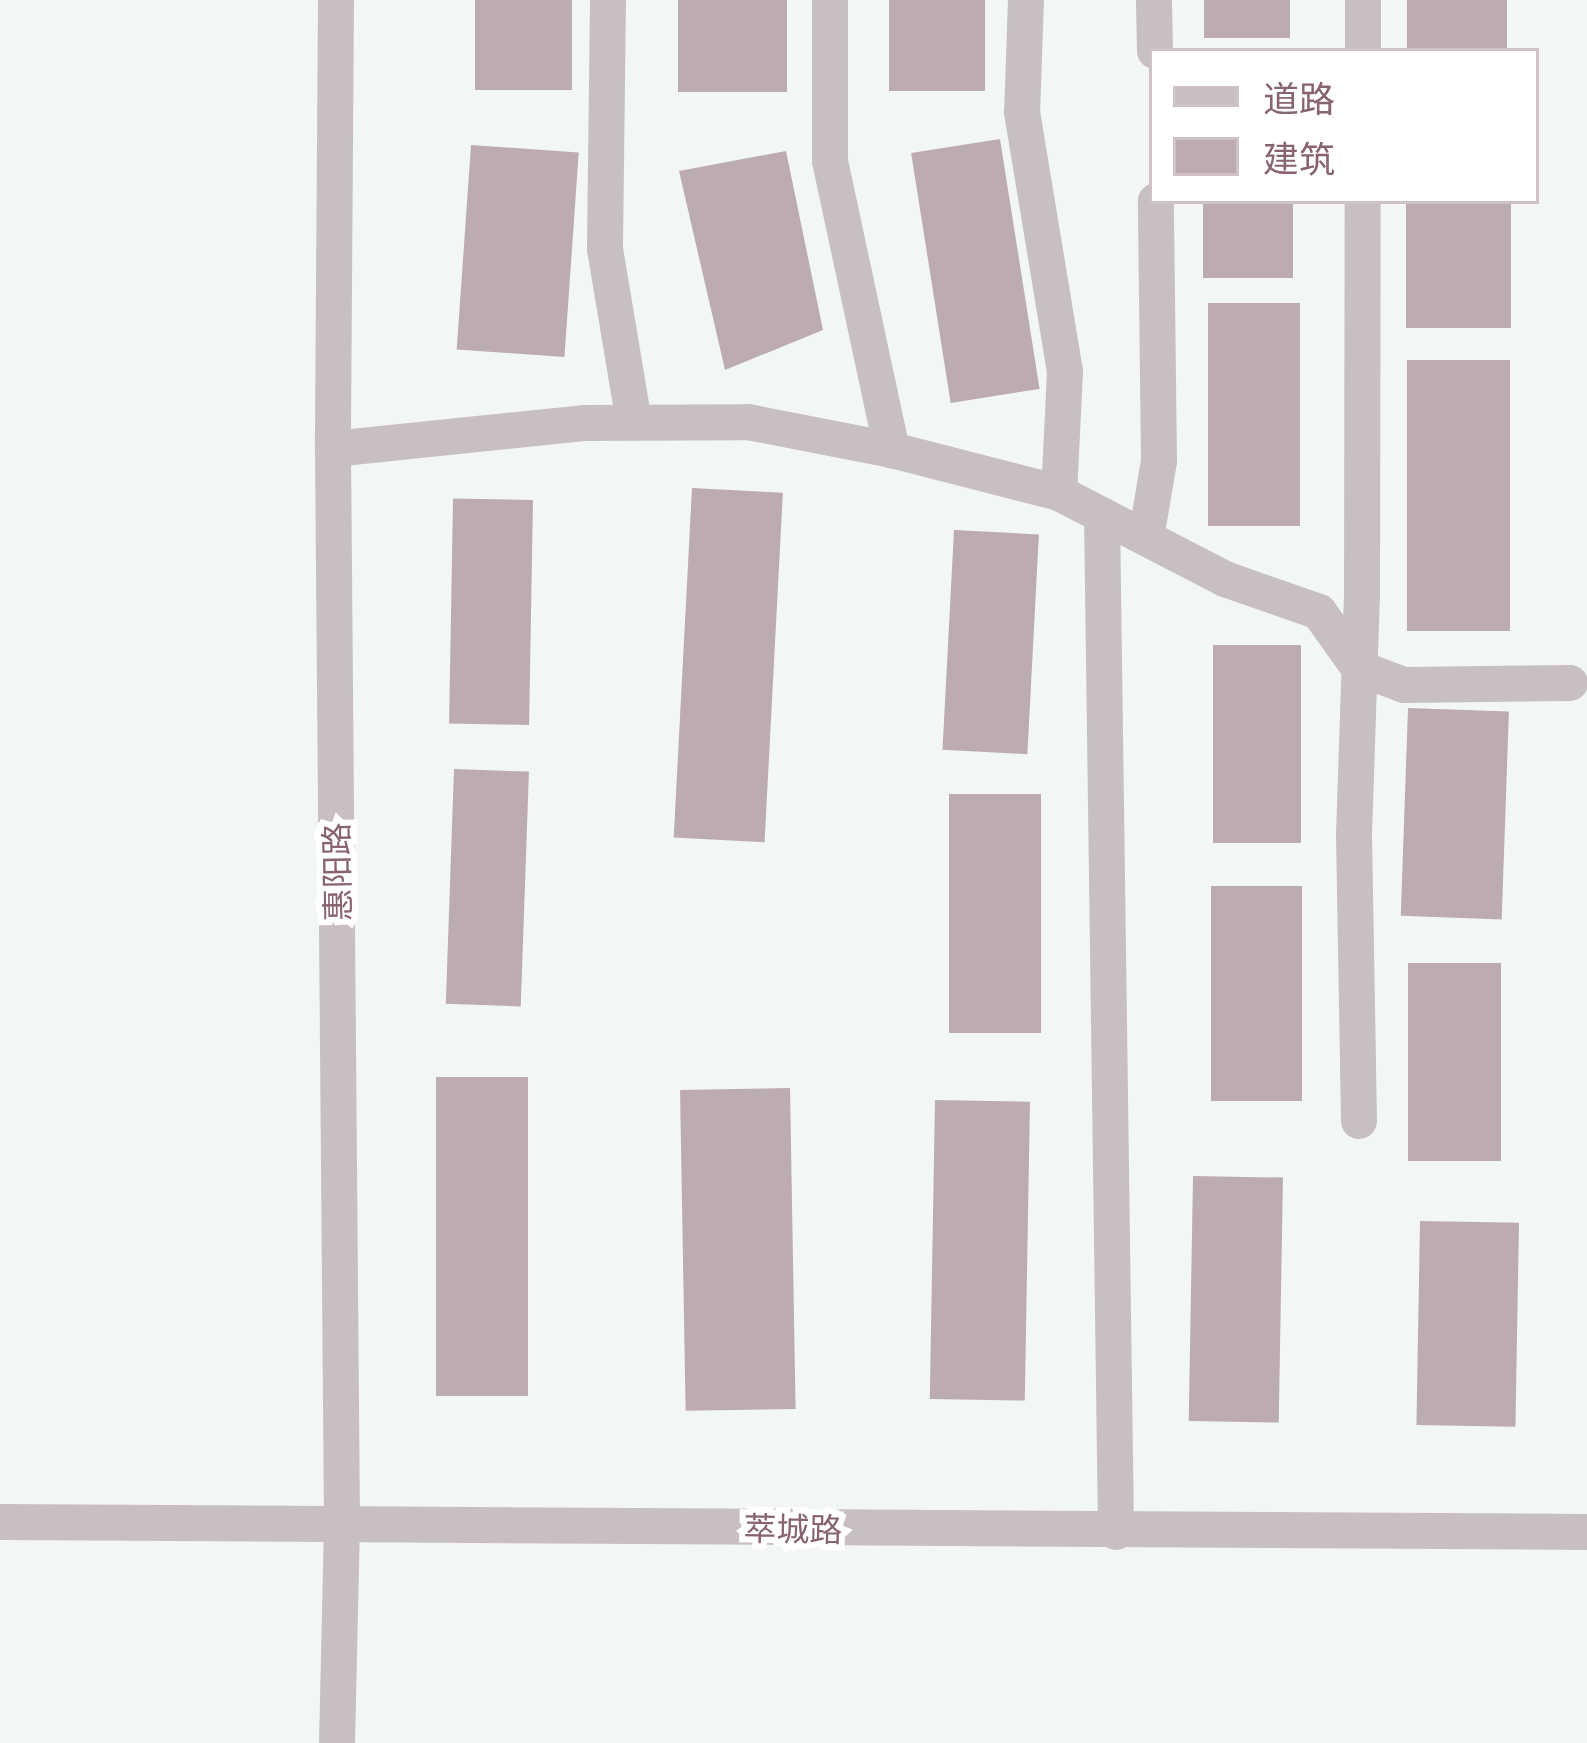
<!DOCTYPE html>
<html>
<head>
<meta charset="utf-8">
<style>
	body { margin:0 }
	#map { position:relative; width:1587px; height:1743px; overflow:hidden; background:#f3f6f7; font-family:Ubuntu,"Noto Sans SC",sans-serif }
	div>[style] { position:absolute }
	.building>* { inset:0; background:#bcacb2; transform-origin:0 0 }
	.minor>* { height:36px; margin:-18px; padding:0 18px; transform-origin:18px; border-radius:18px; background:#c8bfc2 }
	span { translate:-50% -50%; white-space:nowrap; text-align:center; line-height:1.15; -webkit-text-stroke:12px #fff; paint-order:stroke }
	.street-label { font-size:33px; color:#886370 }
	.legend { position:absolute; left:1149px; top:48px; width:390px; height:156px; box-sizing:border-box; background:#fff; border:3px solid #cfc1c6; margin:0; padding:15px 21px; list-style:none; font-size:36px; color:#886370 }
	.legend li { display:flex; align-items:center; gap:24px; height:60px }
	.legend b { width:60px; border:3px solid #cfc1c6 }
</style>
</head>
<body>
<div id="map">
	<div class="building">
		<i style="left:475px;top:0;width:97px;height:90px"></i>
		<i style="left:678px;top:0;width:109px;height:92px"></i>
		<i style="left:889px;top:0;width:96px;height:91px"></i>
		<i style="left:1204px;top:0;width:86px;height:38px"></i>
		<i style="left:1407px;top:0;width:100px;height:51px"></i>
		<i style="left:1000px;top:139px;width:253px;height:90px;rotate:81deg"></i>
		<i style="left:471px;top:145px;width:108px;height:205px;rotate:4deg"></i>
		<i style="clip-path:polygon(786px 151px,823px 330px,725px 370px,679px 171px)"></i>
		<i style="left:1203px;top:201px;width:90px;height:77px"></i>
		<i style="left:1406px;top:201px;width:105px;height:127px"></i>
		<i style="left:1300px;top:303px;width:223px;height:92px;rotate:90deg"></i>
		<i style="left:1510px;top:360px;width:271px;height:103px;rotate:90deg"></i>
		<i style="left:692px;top:488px;width:91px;height:350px;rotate:3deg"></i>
		<i style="left:533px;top:500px;width:225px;height:80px;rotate:91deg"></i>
		<i style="left:954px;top:530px;width:85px;height:220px;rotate:3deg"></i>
		<i style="left:1301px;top:645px;width:198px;height:88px;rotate:90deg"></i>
		<i style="left:1408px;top:708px;width:101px;height:208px;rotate:2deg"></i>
		<i style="left:454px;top:769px;width:75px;height:235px;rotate:2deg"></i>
		<i style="left:949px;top:794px;width:92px;height:239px"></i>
		<i style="left:1211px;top:886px;width:91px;height:215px"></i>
		<i style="left:1408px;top:963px;width:93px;height:198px"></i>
		<i style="left:528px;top:1077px;width:319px;height:92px;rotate:90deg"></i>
		<i style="left:790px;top:1088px;width:321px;height:110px;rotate:89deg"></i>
		<i style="left:935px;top:1100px;width:95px;height:299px;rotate:1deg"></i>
		<i style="left:1193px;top:1176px;width:90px;height:245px;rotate:1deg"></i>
		<i style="left:1420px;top:1221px;width:99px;height:204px;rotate:1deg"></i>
	</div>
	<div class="minor">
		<i style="left:336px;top:0;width:449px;rotate:90.4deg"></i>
		<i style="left:333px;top:449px;width:1075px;rotate:89.52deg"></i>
		<i style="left:342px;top:1524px;width:219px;rotate:91.3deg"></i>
		<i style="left:608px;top:0;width:249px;rotate:90.7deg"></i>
		<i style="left:605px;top:249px;width:175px;rotate:80.5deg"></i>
		<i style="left:830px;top:0;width:161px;rotate:90deg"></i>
		<i style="left:830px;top:161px;width:296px;rotate:77.9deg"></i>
		<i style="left:1026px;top:0;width:112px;rotate:92deg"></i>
		<i style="left:1022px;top:112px;width:264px;rotate:80.6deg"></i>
		<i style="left:1065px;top:372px;width:121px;rotate:92.8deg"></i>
		<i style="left:1154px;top:0;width:51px;rotate:88.9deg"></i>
		<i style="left:1363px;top:51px;width:51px;rotate:-90deg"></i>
		<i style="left:333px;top:449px;width:252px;rotate:-5.9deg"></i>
		<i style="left:584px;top:423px;width:164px;rotate:-0.3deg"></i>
		<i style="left:748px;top:422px;width:147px;rotate:11deg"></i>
		<i style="left:892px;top:450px;width:172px;rotate:14.4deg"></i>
		<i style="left:1059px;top:493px;width:187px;rotate:27.4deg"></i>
		<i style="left:1225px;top:579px;width:100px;rotate:19.3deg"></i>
		<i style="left:1319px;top:612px;width:69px;rotate:54.5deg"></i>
		<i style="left:1359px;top:668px;width:48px;rotate:20.7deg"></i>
		<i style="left:1404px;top:685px;width:166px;rotate:-0.7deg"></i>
		<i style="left:1102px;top:515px;width:1017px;rotate:89.21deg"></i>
		<i style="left:1146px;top:538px;width:78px;rotate:-80.4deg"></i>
		<i style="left:1159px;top:461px;width:260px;rotate:-90.7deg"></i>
		<i style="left:1359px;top:1121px;width:286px;rotate:-91deg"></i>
		<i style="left:1354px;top:835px;width:238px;rotate:-88.1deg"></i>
		<i style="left:1362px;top:597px;width:396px;rotate:-89.9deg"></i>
		<i style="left:0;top:1522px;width:1587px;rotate:0.36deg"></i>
	</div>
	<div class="street-label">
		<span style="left:337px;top:872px;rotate:-91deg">惠阳路</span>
		<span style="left:793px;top:1529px;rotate:1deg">萃城路</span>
	</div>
	<ul class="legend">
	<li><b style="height:15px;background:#c8bfc2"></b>道路</li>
	<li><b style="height:33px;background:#bcacb2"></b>建筑</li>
	</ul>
</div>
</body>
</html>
